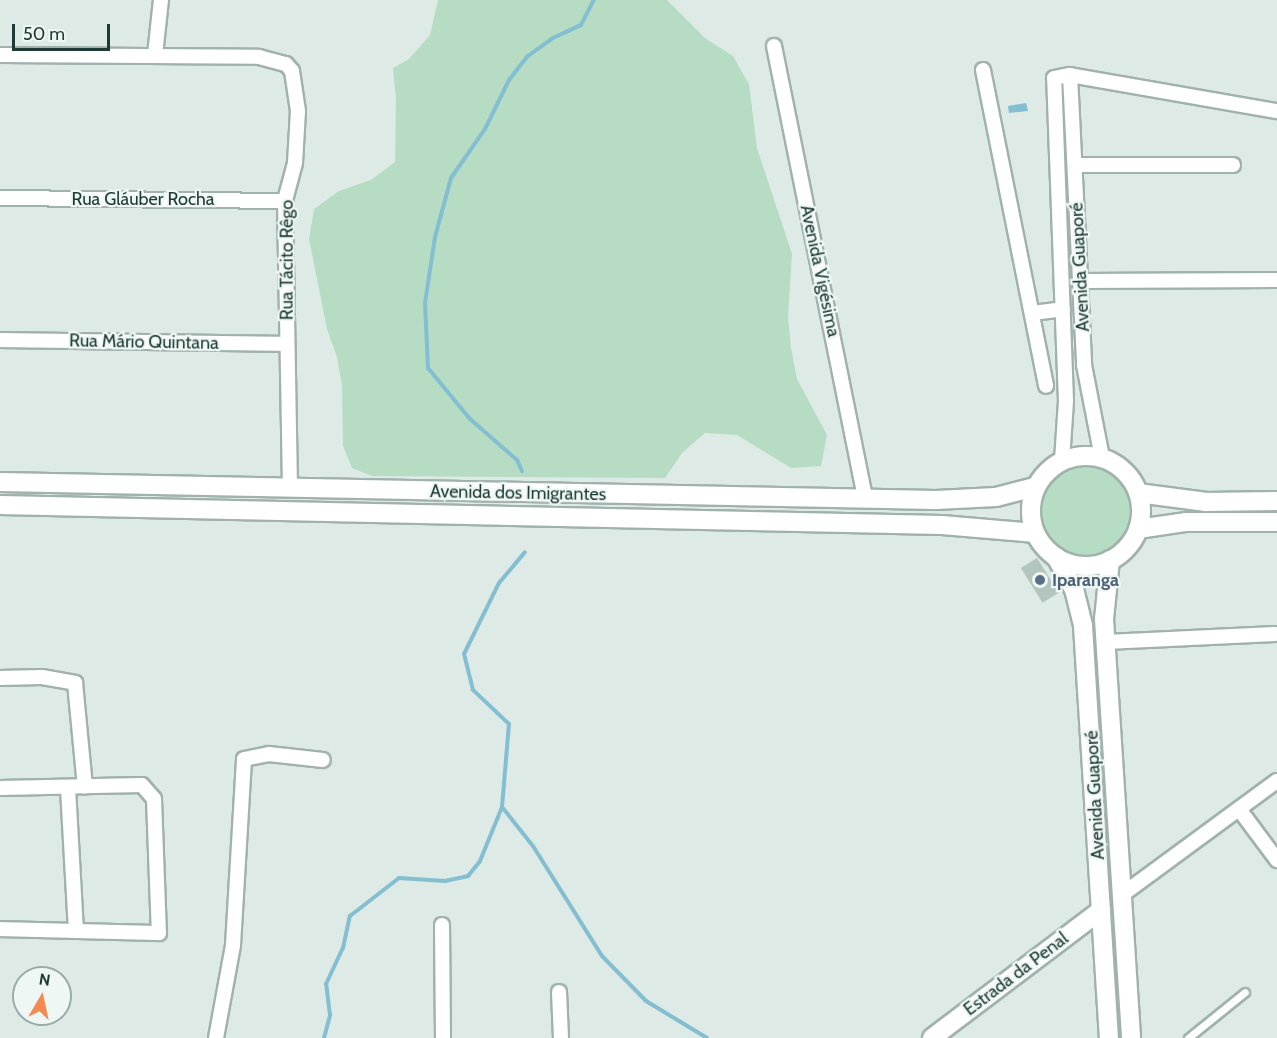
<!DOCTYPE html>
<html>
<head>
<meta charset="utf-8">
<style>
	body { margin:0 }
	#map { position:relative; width:1277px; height:1038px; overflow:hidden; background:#deeae6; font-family:Cabin,sans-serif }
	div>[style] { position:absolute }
	.green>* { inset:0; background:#b6dcc4 }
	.round { border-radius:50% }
	.water>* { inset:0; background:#84bed1 }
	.stream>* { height:4px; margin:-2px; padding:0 2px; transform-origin:2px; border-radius:2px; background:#84bed1 }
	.building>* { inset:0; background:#b3c5bf; transform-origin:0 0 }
	.roads { filter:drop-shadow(2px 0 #a1b2ad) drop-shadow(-2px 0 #a1b2ad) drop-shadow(0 2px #a1b2ad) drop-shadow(0 -2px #a1b2ad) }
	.lane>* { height:7px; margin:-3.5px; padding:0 3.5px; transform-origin:3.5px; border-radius:3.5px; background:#fff }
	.street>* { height:14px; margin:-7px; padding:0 7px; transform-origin:7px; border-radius:7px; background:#fff }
	.secondary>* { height:18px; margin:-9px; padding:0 9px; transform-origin:9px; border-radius:9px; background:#fff }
	.secondary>.ring { margin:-9px; padding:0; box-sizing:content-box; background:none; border:18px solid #fff; border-radius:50% }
	.dots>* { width:16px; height:16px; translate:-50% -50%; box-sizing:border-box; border:3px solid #eef7f3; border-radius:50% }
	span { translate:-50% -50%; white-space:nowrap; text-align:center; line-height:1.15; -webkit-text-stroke:4.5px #eef7f3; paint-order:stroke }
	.street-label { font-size:18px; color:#1f3a35 }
	.service-label { font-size:18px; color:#4e5e75; font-weight:700 }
	.left { translate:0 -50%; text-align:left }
	.north { position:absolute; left:12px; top:966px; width:60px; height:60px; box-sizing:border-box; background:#eef7f3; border:2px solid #9baba7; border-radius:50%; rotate:9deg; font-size:16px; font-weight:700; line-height:24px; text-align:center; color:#1f3a35 }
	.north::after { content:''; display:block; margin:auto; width:21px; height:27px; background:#f48a52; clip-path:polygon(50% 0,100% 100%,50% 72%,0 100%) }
	.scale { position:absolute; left:12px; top:24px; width:98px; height:27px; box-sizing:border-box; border:3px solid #1f3a35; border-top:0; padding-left:8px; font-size:18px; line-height:21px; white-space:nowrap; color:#1f3a35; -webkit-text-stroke:4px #eef7f3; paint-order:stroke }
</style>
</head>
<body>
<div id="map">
	<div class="green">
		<i style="clip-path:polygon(438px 0,667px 0,705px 38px,733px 56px,749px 84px,757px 148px,792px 254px,788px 317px,791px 348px,797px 379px,827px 435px,821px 466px,791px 468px,737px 435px,705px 433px,682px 453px,665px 478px,372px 476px,352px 468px,343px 446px,342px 386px,337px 357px,327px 329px,309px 239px,314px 209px,339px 191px,371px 180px,395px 162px,396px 99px,393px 68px,409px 59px,430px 35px)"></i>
		<i class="round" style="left:1037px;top:462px;width:96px;height:96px"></i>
	</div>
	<div class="water">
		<i style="clip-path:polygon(1026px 103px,1028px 111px,1009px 113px,1008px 106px)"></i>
	</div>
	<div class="stream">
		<i style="left:522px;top:471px;width:12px;rotate:-114deg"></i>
		<i style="left:517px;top:460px;width:62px;rotate:-138.9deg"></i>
		<i style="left:470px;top:419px;width:66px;rotate:-129.5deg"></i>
		<i style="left:428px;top:368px;width:65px;rotate:-92.6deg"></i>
		<i style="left:425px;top:303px;width:67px;rotate:-81.4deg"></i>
		<i style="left:435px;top:237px;width:61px;rotate:-74.8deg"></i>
		<i style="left:451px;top:178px;width:60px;rotate:-55.2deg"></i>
		<i style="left:485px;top:129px;width:55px;rotate:-63.9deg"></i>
		<i style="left:509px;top:80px;width:31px;rotate:-52deg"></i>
		<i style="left:528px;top:56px;width:31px;rotate:-36deg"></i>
		<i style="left:553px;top:38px;width:31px;rotate:-25deg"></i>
		<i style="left:581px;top:25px;width:28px;rotate:-63deg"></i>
		<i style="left:502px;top:807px;width:50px;rotate:51.5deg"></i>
		<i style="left:533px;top:846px;width:130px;rotate:57.9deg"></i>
		<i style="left:602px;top:956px;width:63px;rotate:45.6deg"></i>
		<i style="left:646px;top:1001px;width:71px;rotate:31.2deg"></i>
		<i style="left:324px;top:1038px;width:24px;rotate:-75deg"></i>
		<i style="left:330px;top:1015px;width:31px;rotate:-97deg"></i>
		<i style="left:326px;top:984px;width:40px;rotate:-65deg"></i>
		<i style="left:343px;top:948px;width:33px;rotate:-78deg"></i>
		<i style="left:350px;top:916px;width:62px;rotate:-37.8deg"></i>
		<i style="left:399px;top:878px;width:46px;rotate:3.7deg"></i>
		<i style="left:445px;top:881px;width:24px;rotate:-12deg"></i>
		<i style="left:468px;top:876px;width:19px;rotate:-51deg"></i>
		<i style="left:480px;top:861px;width:58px;rotate:-67.8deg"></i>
		<i style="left:502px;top:807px;width:83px;rotate:-85.2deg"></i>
		<i style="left:509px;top:724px;width:50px;rotate:-136.6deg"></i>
		<i style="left:473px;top:690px;width:37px;rotate:-104deg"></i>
		<i style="left:464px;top:654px;width:79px;rotate:-63.8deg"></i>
		<i style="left:499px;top:583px;width:40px;rotate:-50deg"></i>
	</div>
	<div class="building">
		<i style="left:1037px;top:558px;width:41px;height:19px;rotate:58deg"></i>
	</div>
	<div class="roads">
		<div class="lane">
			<i style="left:1188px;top:1038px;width:73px;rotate:-38.9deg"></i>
		</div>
		<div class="street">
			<i style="left:774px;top:46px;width:459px;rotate:78.6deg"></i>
			<i style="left:0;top:55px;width:259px;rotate:0.4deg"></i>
			<i style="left:259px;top:57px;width:28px;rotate:15deg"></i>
			<i style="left:286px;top:64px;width:9px;rotate:49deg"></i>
			<i style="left:292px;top:71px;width:40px;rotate:81.5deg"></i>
			<i style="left:298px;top:111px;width:52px;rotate:93.3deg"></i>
			<i style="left:295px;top:163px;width:39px;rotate:105deg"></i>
			<i style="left:285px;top:201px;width:288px;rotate:89deg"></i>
			<i style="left:155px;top:55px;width:55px;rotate:-83.8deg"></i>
			<i style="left:983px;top:70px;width:322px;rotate:78.7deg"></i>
			<i style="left:1070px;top:75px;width:290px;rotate:87.2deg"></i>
			<i style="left:1084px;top:365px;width:95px;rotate:79deg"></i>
			<i style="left:1076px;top:165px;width:157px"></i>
			<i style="left:0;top:198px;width:285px;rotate:0.6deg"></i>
			<i style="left:1081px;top:281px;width:196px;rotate:-0.3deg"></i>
			<i style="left:1032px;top:313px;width:31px;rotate:-7deg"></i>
			<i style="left:0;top:340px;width:287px;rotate:0.8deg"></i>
			<i style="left:1062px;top:461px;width:60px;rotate:-86.2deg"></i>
			<i style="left:1066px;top:401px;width:323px;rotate:-92.1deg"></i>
			<i style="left:1054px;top:78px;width:16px;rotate:-11deg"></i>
			<i style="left:1070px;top:75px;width:210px;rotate:9.9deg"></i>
			<i style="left:1106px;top:642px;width:169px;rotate:-2.7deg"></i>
			<i style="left:0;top:678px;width:42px;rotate:-1.4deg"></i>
			<i style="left:42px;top:677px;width:34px;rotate:10deg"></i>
			<i style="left:75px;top:683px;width:104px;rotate:84.5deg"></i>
			<i style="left:0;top:788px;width:142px;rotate:-1.2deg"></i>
			<i style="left:142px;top:785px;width:18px;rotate:49deg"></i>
			<i style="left:154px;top:799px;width:134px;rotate:87.9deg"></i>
			<i style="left:159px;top:933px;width:159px;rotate:-178.6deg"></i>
			<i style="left:68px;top:788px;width:143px;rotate:86.8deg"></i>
			<i style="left:1239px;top:809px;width:64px;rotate:53.3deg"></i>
			<i style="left:1123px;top:894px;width:191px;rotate:-36.3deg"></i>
			<i style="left:442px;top:925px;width:113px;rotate:89.5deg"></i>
			<i style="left:559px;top:992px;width:46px;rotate:87.5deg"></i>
			<i style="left:216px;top:1038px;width:95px;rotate:-79.6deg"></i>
			<i style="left:233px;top:945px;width:186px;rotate:-86.6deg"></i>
			<i style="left:244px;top:759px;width:25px;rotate:-11deg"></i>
			<i style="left:269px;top:754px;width:54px;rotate:6.3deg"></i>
		</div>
		<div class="secondary">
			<i class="ring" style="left:1031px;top:456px;width:92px;height:92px"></i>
			<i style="left:0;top:482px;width:936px;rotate:1.1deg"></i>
			<i style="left:936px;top:500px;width:60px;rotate:-2.9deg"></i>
			<i style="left:996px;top:497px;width:40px;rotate:-14.4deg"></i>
			<i style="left:1138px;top:493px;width:69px;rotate:7.5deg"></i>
			<i style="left:1206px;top:502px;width:71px;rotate:-0.8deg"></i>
			<i style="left:0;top:505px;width:942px;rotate:1.22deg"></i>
			<i style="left:942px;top:525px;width:93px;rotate:4.9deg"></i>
			<i style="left:1138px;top:529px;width:49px;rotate:-8.3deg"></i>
			<i style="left:1186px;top:522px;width:91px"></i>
			<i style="left:1056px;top:557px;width:37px;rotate:61deg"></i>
			<i style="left:1074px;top:589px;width:38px;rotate:76deg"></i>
			<i style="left:1083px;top:626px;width:413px;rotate:86.4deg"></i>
			<i style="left:1110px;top:560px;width:59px;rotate:95.8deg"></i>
			<i style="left:1104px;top:619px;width:420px;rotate:86.3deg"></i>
			<i style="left:932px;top:1038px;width:212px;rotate:-37.1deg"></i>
		</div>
	</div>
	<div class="dots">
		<i style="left:1040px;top:580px;background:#5c6f8a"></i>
	</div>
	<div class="street-label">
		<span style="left:143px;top:199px">Rua Gláuber Rocha</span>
		<span style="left:287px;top:260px;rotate:-90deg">Rua Tácito Rêgo</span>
		<span style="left:1080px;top:267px;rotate:-93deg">Avenida Guaporé</span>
		<span style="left:820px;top:271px;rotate:78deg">Avenida Vigésima</span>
		<span style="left:144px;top:342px;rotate:1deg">Rua Mário Quintana</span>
		<span style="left:518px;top:493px;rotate:1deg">Avenida dos Imigrantes</span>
		<span style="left:1095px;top:795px;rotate:-93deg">Avenida Guaporé</span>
		<span style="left:1016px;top:974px;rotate:-37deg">Estrada da Penal</span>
	</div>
	<div class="service-label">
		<span class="left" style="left:1052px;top:580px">Iparanga</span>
	</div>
	<div class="north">N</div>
	<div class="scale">50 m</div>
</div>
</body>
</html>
